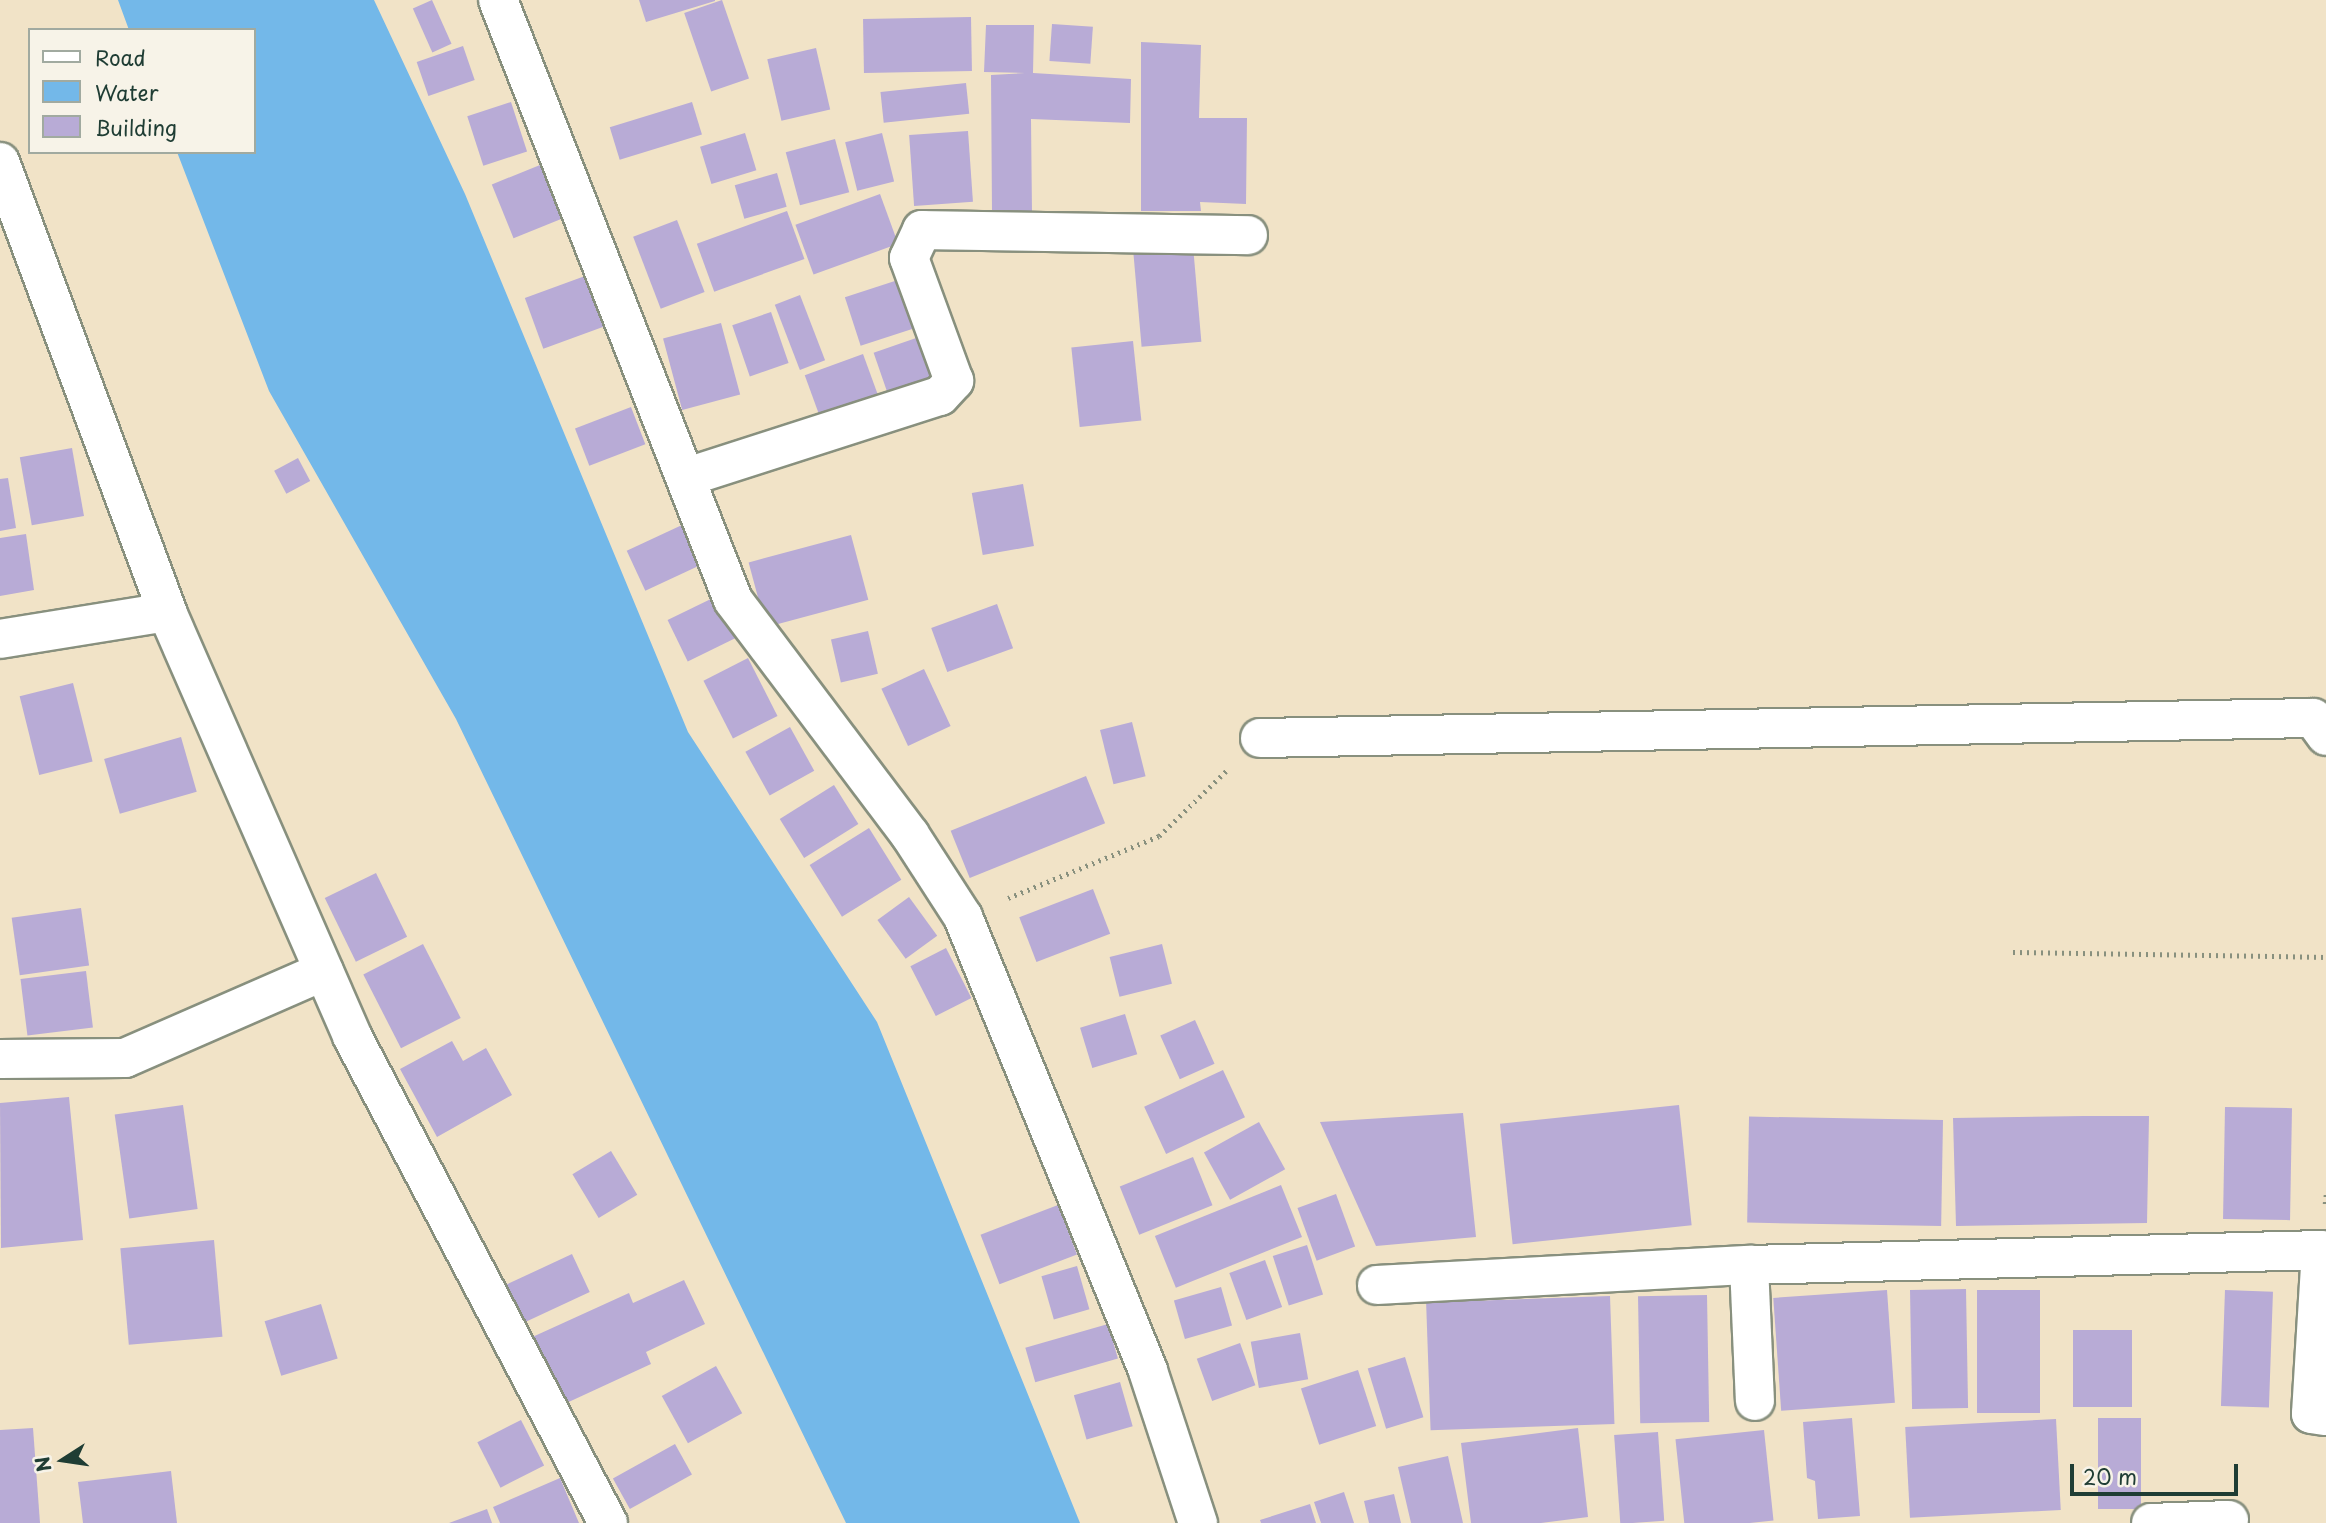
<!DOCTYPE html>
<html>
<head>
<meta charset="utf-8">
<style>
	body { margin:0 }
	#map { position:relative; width:2326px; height:1523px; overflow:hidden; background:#f1e3c7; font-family:"Playpen Sans",sans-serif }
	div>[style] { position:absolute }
	.water>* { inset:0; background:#73b8e9 }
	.building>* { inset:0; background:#b8abd6; transform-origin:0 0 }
	.path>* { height:4.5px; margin-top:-2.25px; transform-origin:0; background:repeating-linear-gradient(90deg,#88907e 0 2px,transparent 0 7px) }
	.roads { filter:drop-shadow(2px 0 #88907e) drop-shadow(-2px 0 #88907e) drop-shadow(0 2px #88907e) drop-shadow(0 -2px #88907e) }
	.minor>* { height:38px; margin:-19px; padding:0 19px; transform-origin:19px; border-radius:19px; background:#fff }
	span { translate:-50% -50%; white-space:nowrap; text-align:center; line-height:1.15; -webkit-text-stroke:6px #f7f3e8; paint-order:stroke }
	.legend { position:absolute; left:28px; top:28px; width:228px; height:126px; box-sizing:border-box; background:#f7f3e8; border:2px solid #a1aaa0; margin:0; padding:9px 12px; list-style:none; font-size:21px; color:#1f3d34 }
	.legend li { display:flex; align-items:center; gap:14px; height:35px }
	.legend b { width:35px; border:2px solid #a1aaa0 }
	.north { position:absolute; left:28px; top:1425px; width:70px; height:70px; -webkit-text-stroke:5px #f7f3e8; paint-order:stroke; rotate:258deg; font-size:19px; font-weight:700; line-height:28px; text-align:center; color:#1f3d34 }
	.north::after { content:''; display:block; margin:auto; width:24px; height:32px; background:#1f3d34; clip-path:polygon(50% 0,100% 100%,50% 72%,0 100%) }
	.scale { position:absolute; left:2070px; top:1464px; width:168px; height:32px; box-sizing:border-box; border:4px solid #1f3d34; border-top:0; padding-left:9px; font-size:21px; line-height:24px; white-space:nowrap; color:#1f3d34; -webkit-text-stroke:5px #f7f3e8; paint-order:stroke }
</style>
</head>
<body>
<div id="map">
	<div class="water">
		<i style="clip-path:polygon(118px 0,374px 0,465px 194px,688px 732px,877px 1022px,1080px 1523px,846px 1523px,456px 719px,269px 391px,177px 152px,254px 152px,254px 30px,129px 30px)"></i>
	</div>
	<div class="building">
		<i style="left:432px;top:0;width:48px;height:21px;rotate:66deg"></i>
		<i style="clip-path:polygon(639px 0,715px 0,715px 1px,646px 22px)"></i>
		<i style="left:722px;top:0;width:83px;height:40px;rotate:71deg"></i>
		<i style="left:971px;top:17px;width:54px;height:108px;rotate:89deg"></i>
		<i style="left:1052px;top:24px;width:41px;height:37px;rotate:4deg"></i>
		<i style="clip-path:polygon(986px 25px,1034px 25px,1033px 73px,1131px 79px,1130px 123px,1031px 119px,1032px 213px,992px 214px,991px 75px,1025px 73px,984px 72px)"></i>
		<i style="clip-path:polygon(1141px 42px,1201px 45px,1199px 118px,1247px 118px,1246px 204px,1200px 202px,1201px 211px,1141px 211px)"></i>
		<i style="left:463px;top:46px;width:36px;height:49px;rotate:71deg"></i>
		<i style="left:816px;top:48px;width:63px;height:50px;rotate:77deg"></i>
		<i style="left:966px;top:83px;width:31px;height:86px;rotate:84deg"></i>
		<i style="left:511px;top:102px;width:52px;height:46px;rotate:72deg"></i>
		<i style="left:692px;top:102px;width:34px;height:86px;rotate:73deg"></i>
		<i style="left:968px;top:131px;width:71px;height:59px;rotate:86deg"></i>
		<i style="left:745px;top:133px;width:39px;height:47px;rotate:73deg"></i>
		<i style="left:882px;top:133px;width:50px;height:38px;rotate:76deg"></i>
		<i style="left:835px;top:139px;width:55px;height:51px;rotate:75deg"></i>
		<i style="left:540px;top:165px;width:58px;height:52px;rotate:68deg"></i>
		<i style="left:777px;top:173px;width:35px;height:44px;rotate:74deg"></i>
		<i style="left:880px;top:194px;width:53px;height:90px;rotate:70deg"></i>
		<i style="left:787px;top:211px;width:51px;height:96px;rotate:70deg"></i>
		<i style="left:677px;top:220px;width:77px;height:47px;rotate:69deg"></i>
		<i style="left:1193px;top:246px;width:96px;height:60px;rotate:85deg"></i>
		<i style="left:585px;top:276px;width:54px;height:64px;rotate:70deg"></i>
		<i style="left:901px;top:279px;width:51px;height:59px;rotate:72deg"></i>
		<i style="left:800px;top:295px;width:70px;height:27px;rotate:69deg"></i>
		<i style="left:771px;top:312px;width:54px;height:41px;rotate:71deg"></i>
		<i style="left:721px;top:323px;width:74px;height:60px;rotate:75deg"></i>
		<i style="left:919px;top:337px;width:43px;height:48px;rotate:71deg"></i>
		<i style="left:1133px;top:341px;width:80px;height:62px;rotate:84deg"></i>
		<i style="left:863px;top:354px;width:44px;height:62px;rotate:70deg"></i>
		<i style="left:631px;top:407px;width:40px;height:60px;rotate:69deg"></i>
		<i style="left:72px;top:448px;width:69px;height:53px;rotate:80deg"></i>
		<i style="left:298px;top:458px;width:26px;height:27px;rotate:62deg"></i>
		<i style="clip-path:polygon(8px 478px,16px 528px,0 531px,0 479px)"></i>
		<i style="left:1023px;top:484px;width:63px;height:52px;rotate:80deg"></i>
		<i style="left:682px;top:525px;width:44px;height:61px;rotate:65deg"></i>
		<i style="clip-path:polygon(26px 534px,34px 590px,0 596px,0 538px)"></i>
		<i style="left:851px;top:535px;width:67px;height:106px;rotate:75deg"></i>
		<i style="left:717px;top:596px;width:46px;height:55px;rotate:64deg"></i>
		<i style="left:997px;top:604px;width:47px;height:70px;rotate:70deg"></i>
		<i style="left:868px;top:631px;width:44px;height:38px;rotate:77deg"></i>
		<i style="left:748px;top:658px;width:65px;height:50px;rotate:63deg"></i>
		<i style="left:924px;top:669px;width:63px;height:47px;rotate:65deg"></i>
		<i style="left:73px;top:683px;width:81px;height:55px;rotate:76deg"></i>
		<i style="left:1132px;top:722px;width:56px;height:33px;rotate:76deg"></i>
		<i style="left:790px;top:727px;width:50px;height:51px;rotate:61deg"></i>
		<i style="left:181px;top:737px;width:57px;height:80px;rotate:74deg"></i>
		<i style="left:1086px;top:776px;width:51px;height:146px;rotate:68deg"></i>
		<i style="left:834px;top:785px;width:46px;height:64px;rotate:58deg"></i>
		<i style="left:869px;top:828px;width:61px;height:70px;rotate:58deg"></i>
		<i style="left:376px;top:873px;width:71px;height:57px;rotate:64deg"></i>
		<i style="left:1093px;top:889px;width:48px;height:79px;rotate:69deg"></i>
		<i style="left:909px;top:897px;width:48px;height:39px;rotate:54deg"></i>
		<i style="left:81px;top:908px;width:58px;height:70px;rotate:82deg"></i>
		<i style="left:423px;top:944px;width:83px;height:67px;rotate:63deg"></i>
		<i style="left:1162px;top:944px;width:41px;height:54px;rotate:76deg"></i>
		<i style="left:946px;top:948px;width:56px;height:40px;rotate:63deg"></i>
		<i style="left:86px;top:971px;width:57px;height:66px;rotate:83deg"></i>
		<i style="left:1125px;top:1014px;width:42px;height:47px;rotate:73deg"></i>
		<i style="left:1195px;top:1020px;width:48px;height:38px;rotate:66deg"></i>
		<i style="clip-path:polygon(452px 1041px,463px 1061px,486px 1048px,512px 1095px,437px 1137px,400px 1069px)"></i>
		<i style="left:1223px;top:1070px;width:52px;height:87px;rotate:65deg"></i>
		<i style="clip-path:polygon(69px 1097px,83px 1240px,1px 1248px,0 1103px)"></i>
		<i style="left:183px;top:1105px;width:105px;height:69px;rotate:82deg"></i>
		<i style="left:1679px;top:1105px;width:121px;height:180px;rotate:84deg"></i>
		<i style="left:2225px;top:1107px;width:67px;height:112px;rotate:1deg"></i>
		<i style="clip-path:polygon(1463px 1113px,1476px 1237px,1376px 1246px,1320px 1122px)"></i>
		<i style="clip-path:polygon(2084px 1116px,2149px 1116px,2147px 1223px,1956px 1226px,1953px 1118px)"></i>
		<i style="left:1943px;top:1120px;width:106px;height:194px;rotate:91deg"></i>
		<i style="left:1259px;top:1122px;width:54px;height:63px;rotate:61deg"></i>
		<i style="left:611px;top:1151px;width:51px;height:45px;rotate:59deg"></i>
		<i style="left:1193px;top:1157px;width:52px;height:79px;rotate:68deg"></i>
		<i style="left:1281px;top:1185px;width:56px;height:136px;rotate:68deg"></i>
		<i style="left:1336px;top:1194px;width:56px;height:41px;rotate:70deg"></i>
		<i style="left:1058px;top:1205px;width:53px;height:83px;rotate:69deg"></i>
		<i style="left:214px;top:1240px;width:97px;height:94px;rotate:85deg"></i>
		<i style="left:1307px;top:1245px;width:52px;height:36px;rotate:72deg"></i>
		<i style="left:572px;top:1254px;width:42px;height:77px;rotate:65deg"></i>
		<i style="left:1265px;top:1260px;width:50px;height:38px;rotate:70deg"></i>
		<i style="left:1077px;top:1266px;width:45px;height:37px;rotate:74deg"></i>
		<i style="clip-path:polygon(684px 1280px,705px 1324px,646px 1352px,651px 1364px,560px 1406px,528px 1339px,629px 1293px,633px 1303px)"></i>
		<i style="left:1221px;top:1287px;width:40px;height:49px;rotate:74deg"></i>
		<i style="left:1966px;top:1289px;width:119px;height:56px;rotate:89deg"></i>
		<i style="left:1887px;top:1290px;width:113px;height:114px;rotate:86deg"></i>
		<i style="left:1977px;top:1290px;width:63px;height:123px"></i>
		<i style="left:2225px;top:1290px;width:48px;height:116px;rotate:2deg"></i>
		<i style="left:1707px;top:1295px;width:127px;height:69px;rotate:89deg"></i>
		<i style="left:1610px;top:1296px;width:128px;height:184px;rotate:88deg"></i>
		<i style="left:321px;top:1304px;width:57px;height:59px;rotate:73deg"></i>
		<i style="left:1108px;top:1324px;width:36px;height:86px;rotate:74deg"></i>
		<i style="left:2073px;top:1330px;width:59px;height:77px"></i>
		<i style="left:1300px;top:1333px;width:47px;height:50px;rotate:80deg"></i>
		<i style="left:1240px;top:1343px;width:45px;height:46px;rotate:70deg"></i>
		<i style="left:1405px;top:1357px;width:63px;height:39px;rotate:73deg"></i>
		<i style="left:716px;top:1366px;width:54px;height:62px;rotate:61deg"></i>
		<i style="left:1358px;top:1370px;width:59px;height:60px;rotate:72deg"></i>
		<i style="left:1120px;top:1382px;width:46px;height:48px;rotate:74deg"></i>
		<i style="clip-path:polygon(1852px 1418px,1860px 1516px,1818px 1519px,1815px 1481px,1807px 1478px,1803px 1422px)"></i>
		<i style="left:2141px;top:1418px;width:91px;height:43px;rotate:90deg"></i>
		<i style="left:2056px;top:1419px;width:91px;height:151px;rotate:87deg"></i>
		<i style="left:521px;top:1420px;width:51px;height:49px;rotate:63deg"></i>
		<i style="clip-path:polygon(33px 1428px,40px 1523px,0 1523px,0 1430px)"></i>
		<i style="clip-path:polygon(1578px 1428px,1588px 1517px,1541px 1523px,1471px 1523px,1461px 1443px)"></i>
		<i style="left:1764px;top:1430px;width:91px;height:89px;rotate:84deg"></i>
		<i style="left:1658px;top:1432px;width:89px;height:44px;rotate:86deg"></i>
		<i style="left:675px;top:1444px;width:35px;height:71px;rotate:61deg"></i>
		<i style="clip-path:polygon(1448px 1456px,1463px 1523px,1411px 1523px,1398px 1467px)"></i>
		<i style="clip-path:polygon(171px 1471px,177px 1523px,83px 1523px,78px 1482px)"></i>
		<i style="clip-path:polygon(560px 1478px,579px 1523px,500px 1523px,493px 1507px)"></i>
		<i style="clip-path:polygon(1344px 1492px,1354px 1523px,1321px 1523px,1314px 1502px)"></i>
		<i style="clip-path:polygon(1394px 1494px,1401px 1523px,1369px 1523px,1364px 1501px)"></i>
		<i style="clip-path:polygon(1310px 1504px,1316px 1523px,1261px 1523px,1260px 1520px)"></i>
		<i style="clip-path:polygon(487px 1509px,492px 1523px,449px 1523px)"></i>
	</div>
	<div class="path">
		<i style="left:1008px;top:898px;width:163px;rotate:-22.3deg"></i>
		<i style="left:1159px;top:836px;width:95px;rotate:-44.1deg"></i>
		<i style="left:2013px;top:952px;width:313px;rotate:0.9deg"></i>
		<i style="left:2325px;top:1204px;width:10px;rotate:-84deg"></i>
	</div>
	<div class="roads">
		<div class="minor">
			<i style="left:498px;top:0;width:644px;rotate:68.61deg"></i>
			<i style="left:733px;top:600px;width:294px;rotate:53deg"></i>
			<i style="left:910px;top:835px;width:98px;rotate:57.1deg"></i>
			<i style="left:963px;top:917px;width:490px;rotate:67.8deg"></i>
			<i style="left:1148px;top:1371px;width:160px;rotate:71.8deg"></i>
			<i style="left:0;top:162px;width:480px;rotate:69.6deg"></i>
			<i style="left:167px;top:612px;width:463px;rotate:66.4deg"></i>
			<i style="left:352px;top:1036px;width:550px;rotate:62.27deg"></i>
			<i style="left:687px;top:477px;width:266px;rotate:-17.8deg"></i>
			<i style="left:940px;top:396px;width:21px;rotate:-47deg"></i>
			<i style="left:954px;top:381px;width:131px;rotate:-110.1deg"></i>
			<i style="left:909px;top:258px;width:31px;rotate:-65deg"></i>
			<i style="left:922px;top:230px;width:326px;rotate:0.9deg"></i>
			<i style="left:0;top:639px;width:169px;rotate:-9.2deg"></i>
			<i style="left:1260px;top:738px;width:1053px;rotate:-1.09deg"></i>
			<i style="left:2313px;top:718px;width:22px;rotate:54deg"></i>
			<i style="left:0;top:1059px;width:125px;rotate:-0.5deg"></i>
			<i style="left:125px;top:1058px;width:217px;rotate:-23.6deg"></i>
			<i style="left:1749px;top:1265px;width:136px;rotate:87.5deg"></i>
			<i style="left:1377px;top:1285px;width:373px;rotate:-3.1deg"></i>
			<i style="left:1749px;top:1265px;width:572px;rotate:-1.5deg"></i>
			<i style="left:2321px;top:1250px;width:164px;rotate:93.5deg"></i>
			<i style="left:2311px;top:1414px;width:15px;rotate:8deg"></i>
			<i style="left:2151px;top:1523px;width:78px;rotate:-2.2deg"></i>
		</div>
	</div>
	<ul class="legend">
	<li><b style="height:9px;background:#fff"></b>Road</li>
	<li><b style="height:19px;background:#73b8e9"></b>Water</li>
	<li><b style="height:19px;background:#b8abd6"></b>Building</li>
	</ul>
	<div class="north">N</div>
	<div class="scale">20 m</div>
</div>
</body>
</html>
